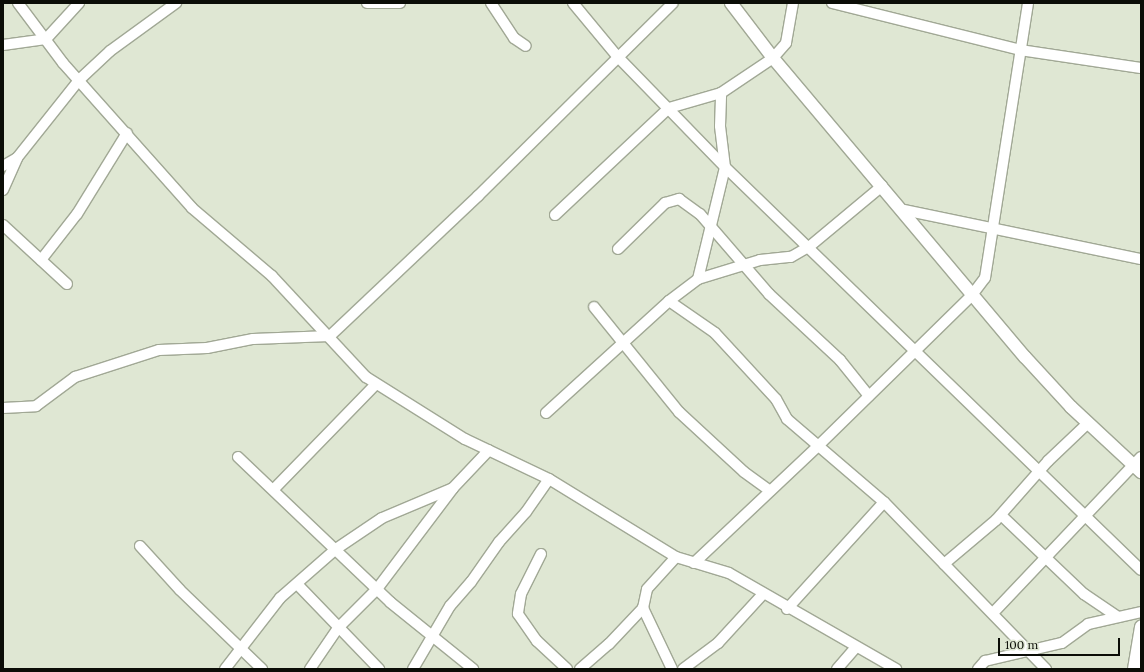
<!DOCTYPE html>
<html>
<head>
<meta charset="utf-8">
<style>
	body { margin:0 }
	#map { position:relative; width:1144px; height:672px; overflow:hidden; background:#dfe7d3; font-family:Lora,serif }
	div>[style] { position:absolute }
	.roads { filter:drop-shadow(1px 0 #a1a895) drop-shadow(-1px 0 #a1a895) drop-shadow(0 1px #a1a895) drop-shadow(0 -1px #a1a895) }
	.minor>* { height:10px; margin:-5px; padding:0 5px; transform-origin:5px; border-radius:5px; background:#fff }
	.tertiary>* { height:12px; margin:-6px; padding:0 6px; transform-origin:6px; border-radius:6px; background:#fff }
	span { translate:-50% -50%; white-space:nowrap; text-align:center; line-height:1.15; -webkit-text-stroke:3.5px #dfe7d3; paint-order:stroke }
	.frame { position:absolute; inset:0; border:4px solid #0b0d07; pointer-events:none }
	.scale { position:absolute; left:998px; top:638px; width:122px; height:18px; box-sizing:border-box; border:2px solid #0b0d07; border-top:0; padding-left:5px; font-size:12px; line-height:14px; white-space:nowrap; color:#0b0d07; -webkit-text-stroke:3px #dfe7d3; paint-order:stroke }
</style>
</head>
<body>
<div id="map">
	<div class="roads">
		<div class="minor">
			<i style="left:18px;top:3px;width:75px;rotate:53.1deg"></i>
			<i style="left:63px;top:63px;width:194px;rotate:48.3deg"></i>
			<i style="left:192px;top:208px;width:105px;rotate:40.4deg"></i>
			<i style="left:272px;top:276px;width:138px;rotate:47.1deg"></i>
			<i style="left:366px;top:377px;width:117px;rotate:32.1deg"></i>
			<i style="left:465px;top:439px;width:93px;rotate:25.5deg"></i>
			<i style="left:549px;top:479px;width:149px;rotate:31.6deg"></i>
			<i style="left:676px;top:557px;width:55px;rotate:16.8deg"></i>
			<i style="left:729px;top:573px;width:193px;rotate:29.9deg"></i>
			<i style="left:367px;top:3px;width:33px"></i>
			<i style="left:491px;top:3px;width:42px;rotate:56.7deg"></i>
			<i style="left:514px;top:38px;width:14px;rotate:34deg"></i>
			<i style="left:573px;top:3px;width:69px;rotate:50.3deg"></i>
			<i style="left:617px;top:56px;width:155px;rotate:45.8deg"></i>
			<i style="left:725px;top:167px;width:579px;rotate:44.09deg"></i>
			<i style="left:832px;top:3px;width:194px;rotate:14deg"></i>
			<i style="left:1020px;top:50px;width:122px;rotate:8.5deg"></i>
			<i style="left:3px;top:45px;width:43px;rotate:-7.9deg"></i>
			<i style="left:46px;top:39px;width:49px;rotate:-47.5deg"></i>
			<i style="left:3px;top:166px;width:16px;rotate:-30deg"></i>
			<i style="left:17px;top:158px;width:100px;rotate:-51.5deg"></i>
			<i style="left:79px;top:80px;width:42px;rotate:-43.1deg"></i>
			<i style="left:110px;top:51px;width:82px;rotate:-36deg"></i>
			<i style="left:3px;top:190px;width:35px;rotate:-66deg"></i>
			<i style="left:904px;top:210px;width:242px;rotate:11.7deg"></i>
			<i style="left:555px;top:215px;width:156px;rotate:-43.2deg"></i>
			<i style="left:669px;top:108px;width:54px;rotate:-16.1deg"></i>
			<i style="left:721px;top:93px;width:63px;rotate:-33.9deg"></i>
			<i style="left:773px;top:58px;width:20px;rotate:-49deg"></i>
			<i style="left:786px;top:43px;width:41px;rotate:-80.1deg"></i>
			<i style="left:3px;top:225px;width:87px;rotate:42.7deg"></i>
			<i style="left:618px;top:249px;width:66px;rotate:-44.4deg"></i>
			<i style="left:665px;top:203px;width:15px;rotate:-16deg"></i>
			<i style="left:679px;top:199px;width:26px;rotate:36deg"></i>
			<i style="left:700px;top:214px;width:106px;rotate:49.2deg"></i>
			<i style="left:769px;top:294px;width:97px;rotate:42.9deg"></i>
			<i style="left:840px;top:360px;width:46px;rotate:51.1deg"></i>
			<i style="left:41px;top:260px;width:58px;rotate:-52deg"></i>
			<i style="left:77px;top:214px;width:95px;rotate:-58.3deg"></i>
			<i style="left:698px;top:279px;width:115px;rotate:-76.4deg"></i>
			<i style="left:725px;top:167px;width:41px;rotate:-97deg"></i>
			<i style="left:720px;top:126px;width:33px;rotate:-88deg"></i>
			<i style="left:669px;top:301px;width:56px;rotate:34.8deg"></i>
			<i style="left:715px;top:333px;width:90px;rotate:47.3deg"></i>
			<i style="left:776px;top:399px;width:23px;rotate:61deg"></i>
			<i style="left:787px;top:419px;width:128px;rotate:40.6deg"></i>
			<i style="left:884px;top:502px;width:233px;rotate:45.9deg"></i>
			<i style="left:594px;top:307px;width:135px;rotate:51deg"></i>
			<i style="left:679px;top:412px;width:88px;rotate:42.7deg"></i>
			<i style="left:744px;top:472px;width:32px;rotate:36deg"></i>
			<i style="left:3px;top:408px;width:33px;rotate:-3deg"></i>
			<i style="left:36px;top:406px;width:49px;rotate:-36.6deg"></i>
			<i style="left:75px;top:377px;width:88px;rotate:-17.8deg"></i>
			<i style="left:159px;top:350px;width:48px;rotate:-2.4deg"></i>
			<i style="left:207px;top:348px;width:47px;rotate:-11.1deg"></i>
			<i style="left:253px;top:339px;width:77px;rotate:-2.2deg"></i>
			<i style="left:330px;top:336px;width:204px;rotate:-43.4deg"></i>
			<i style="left:478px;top:196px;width:274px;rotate:-44.7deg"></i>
			<i style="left:546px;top:413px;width:166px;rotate:-42.3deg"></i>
			<i style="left:669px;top:301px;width:36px;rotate:-37deg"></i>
			<i style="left:698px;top:279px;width:65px;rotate:-17deg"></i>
			<i style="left:760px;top:260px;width:31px;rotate:-6deg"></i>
			<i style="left:791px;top:257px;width:22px;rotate:-30deg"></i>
			<i style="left:810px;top:246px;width:94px;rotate:-39.8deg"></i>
			<i style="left:238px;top:457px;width:210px;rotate:43.6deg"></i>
			<i style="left:390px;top:602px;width:107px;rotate:38.9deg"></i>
			<i style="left:274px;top:489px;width:146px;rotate:-45.8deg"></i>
			<i style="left:1001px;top:515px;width:115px;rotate:43.6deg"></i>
			<i style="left:1084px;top:594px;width:41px;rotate:34.1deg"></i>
			<i style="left:140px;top:546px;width:59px;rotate:47.7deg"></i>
			<i style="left:180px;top:590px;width:114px;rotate:43.9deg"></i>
			<i style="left:541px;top:554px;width:45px;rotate:116.6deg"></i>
			<i style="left:521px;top:594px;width:20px;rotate:99deg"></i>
			<i style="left:518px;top:614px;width:33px;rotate:55deg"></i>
			<i style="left:537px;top:641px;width:41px;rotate:43deg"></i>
			<i style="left:694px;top:563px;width:170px;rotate:-43.3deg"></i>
			<i style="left:818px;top:446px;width:216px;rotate:-44.4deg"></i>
			<i style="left:972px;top:295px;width:21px;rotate:-53deg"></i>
			<i style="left:985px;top:278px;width:278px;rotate:-81.1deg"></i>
			<i style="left:944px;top:564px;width:68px;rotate:-40.2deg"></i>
			<i style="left:996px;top:520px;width:79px;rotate:-48.6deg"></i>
			<i style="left:1048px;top:461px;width:55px;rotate:-43.5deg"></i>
			<i style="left:298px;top:585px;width:117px;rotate:46deg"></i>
			<i style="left:787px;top:609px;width:144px;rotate:-47.8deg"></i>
			<i style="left:993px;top:613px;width:215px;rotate:-46.5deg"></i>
			<i style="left:225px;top:669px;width:90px;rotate:-52.2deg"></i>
			<i style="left:280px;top:598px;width:74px;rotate:-41.2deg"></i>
			<i style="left:336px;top:549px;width:55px;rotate:-34deg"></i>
			<i style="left:382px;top:518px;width:77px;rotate:-22.9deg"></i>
			<i style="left:310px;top:669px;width:50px;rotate:-55.7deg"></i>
			<i style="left:338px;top:628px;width:55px;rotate:-45deg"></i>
			<i style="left:377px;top:589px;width:126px;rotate:-53deg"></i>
			<i style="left:453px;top:488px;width:52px;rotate:-46.5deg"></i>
			<i style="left:413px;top:669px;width:73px;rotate:-59.6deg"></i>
			<i style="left:450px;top:606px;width:32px;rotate:-49deg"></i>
			<i style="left:471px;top:582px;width:49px;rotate:-55deg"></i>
			<i style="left:499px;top:542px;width:40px;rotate:-48deg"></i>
			<i style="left:526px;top:512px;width:40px;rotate:-55.1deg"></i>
			<i style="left:580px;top:669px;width:38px;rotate:-41deg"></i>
			<i style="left:609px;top:644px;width:50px;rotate:-46.6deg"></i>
			<i style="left:672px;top:669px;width:68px;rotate:-115.4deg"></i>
			<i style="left:643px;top:608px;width:19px;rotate:-78deg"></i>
			<i style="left:647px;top:589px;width:43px;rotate:-47.8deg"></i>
			<i style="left:683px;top:669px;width:44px;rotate:-36.6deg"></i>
			<i style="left:718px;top:643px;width:67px;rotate:-47.4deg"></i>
			<i style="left:837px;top:669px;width:29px;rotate:-49deg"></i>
			<i style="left:978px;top:669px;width:11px;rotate:-49deg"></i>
			<i style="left:985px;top:661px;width:79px;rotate:-13.2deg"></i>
			<i style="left:1062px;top:643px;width:32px;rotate:-36deg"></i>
			<i style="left:1088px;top:624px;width:54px;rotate:-12.8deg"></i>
		</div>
		<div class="tertiary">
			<i style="left:731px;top:3px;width:69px;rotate:52.6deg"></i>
			<i style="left:773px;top:58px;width:391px;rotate:49.9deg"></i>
			<i style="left:1025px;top:357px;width:68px;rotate:47.4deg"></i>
			<i style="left:1071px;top:407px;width:96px;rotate:42.9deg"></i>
			<i style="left:1134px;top:669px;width:43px;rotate:-80.5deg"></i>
		</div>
	</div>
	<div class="frame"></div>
	<div class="scale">100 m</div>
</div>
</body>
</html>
